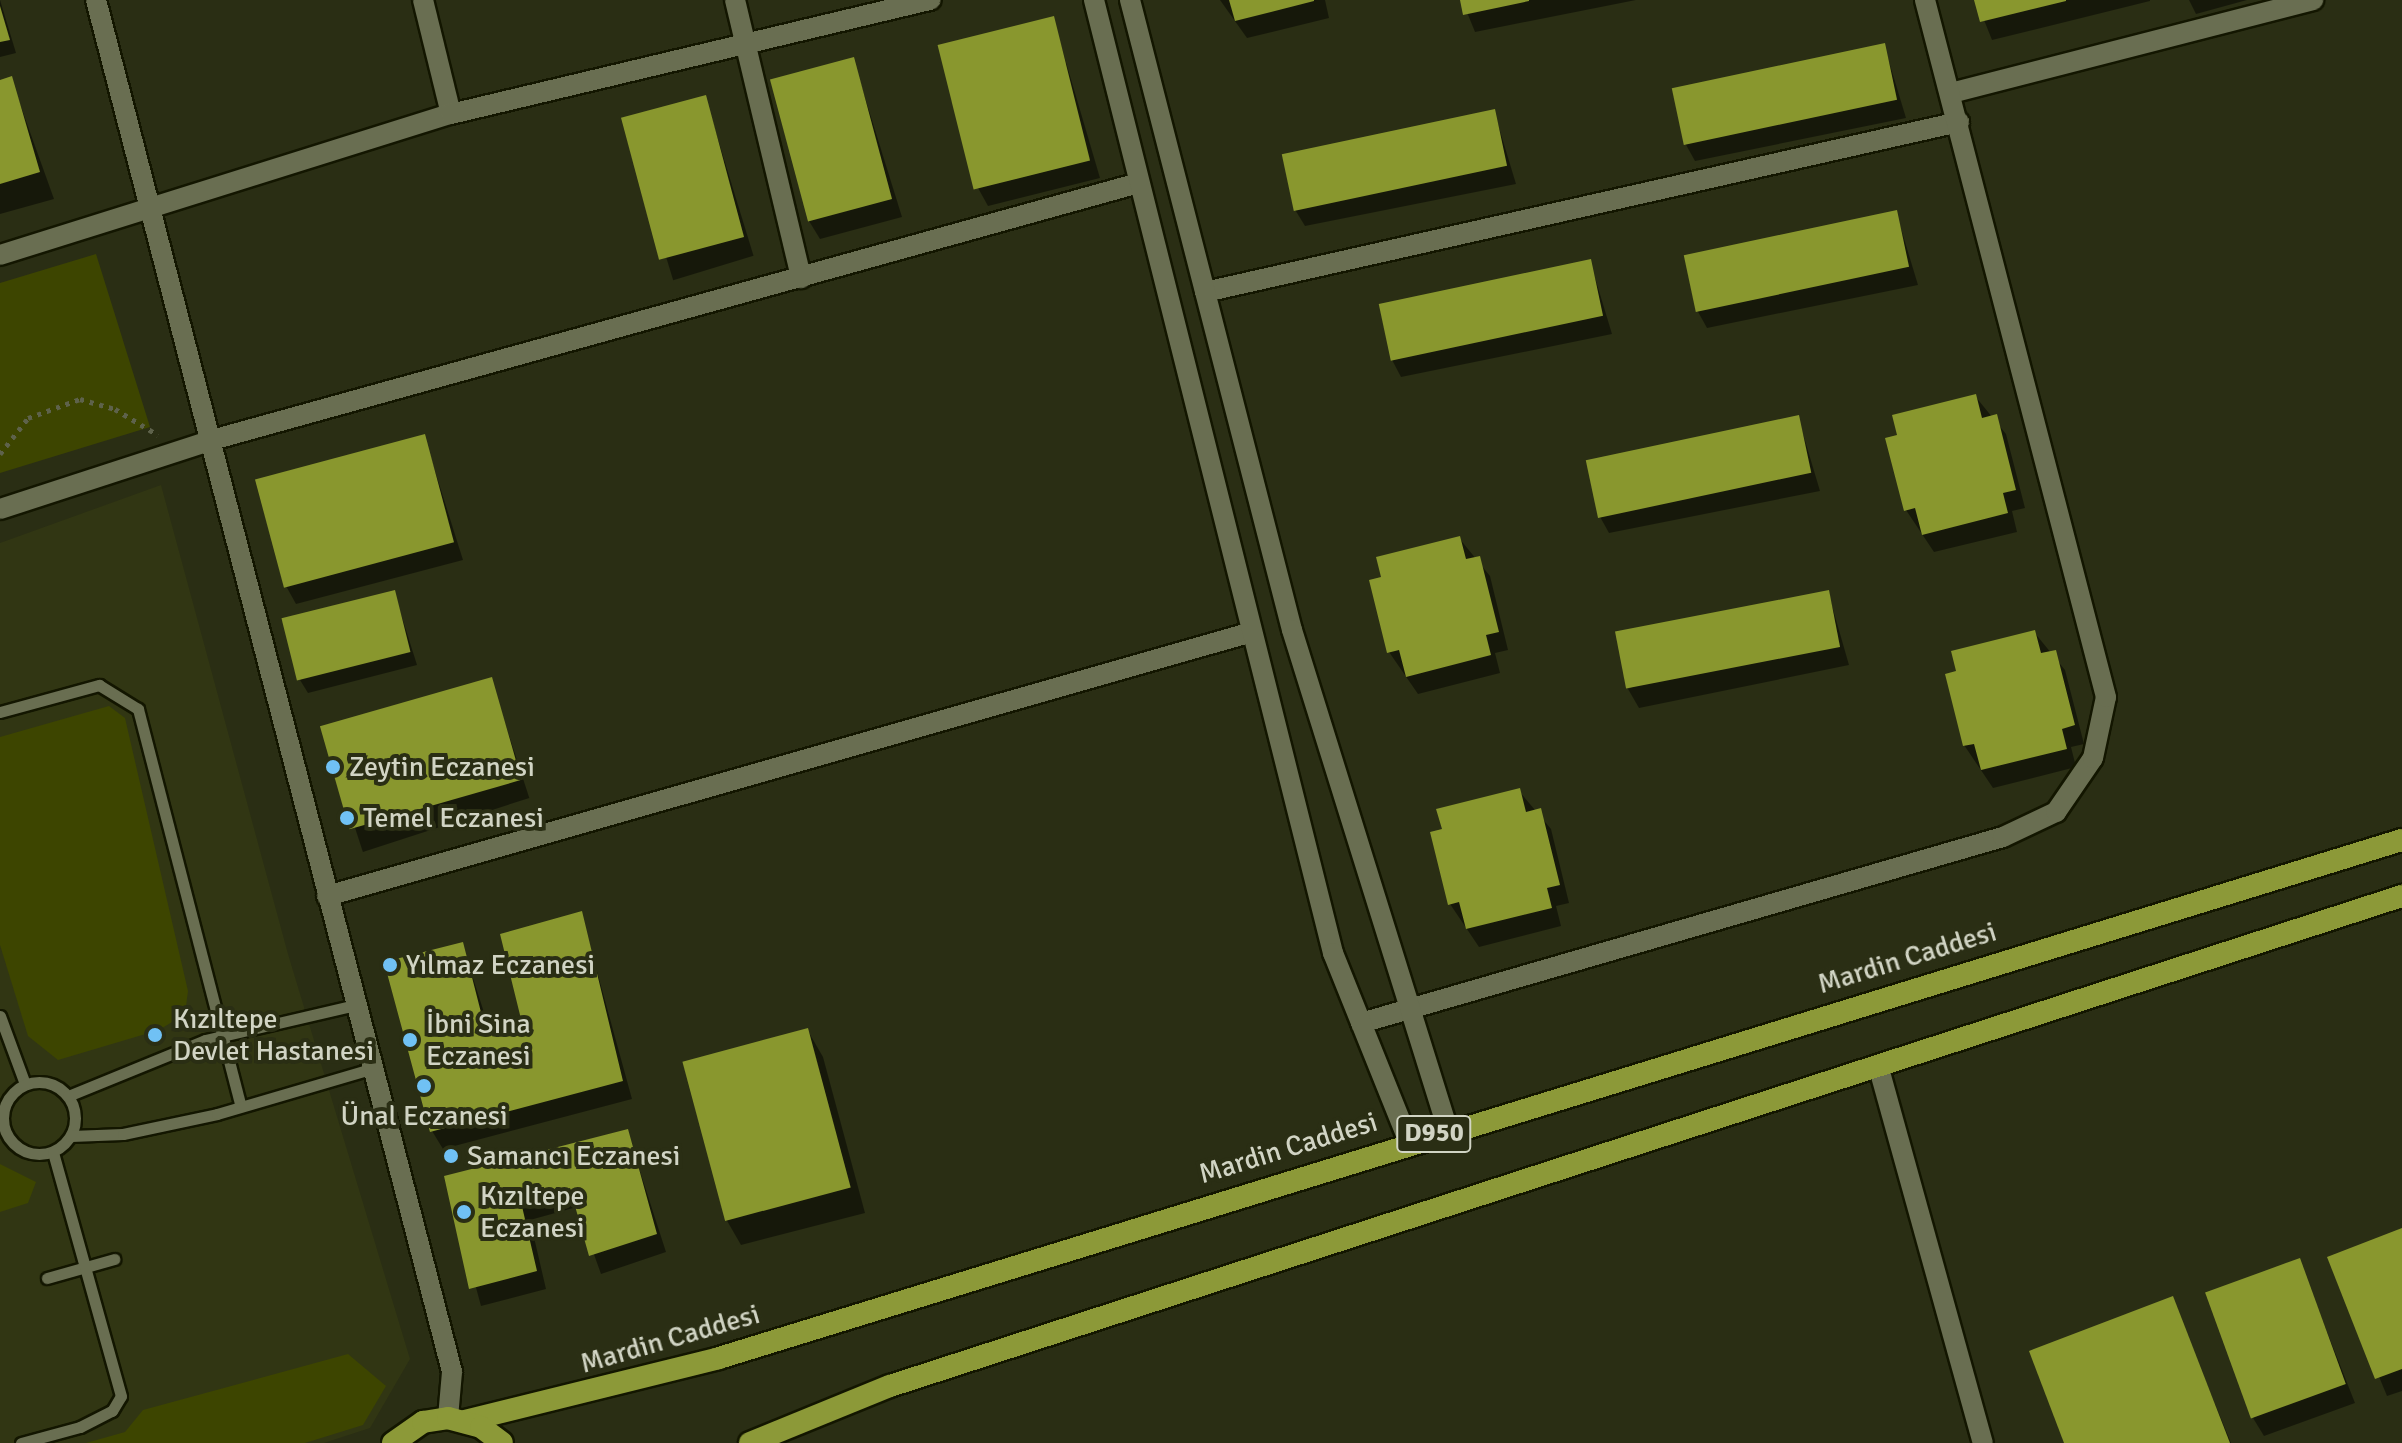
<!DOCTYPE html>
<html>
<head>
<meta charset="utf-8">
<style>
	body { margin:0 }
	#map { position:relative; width:2402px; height:1443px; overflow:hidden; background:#2a2e14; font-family:Signika,sans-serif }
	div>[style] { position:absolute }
	.built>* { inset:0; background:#313613 }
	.green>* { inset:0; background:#3d4500 }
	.shadow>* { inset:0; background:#0007; transform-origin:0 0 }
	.building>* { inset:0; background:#89972e; transform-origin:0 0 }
	.path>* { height:5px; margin-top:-2.5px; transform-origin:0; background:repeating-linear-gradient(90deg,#5e624b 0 4px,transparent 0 10px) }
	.roads { filter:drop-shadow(2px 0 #131600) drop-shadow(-2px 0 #131600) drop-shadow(0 2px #131600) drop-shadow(0 -2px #131600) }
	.service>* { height:11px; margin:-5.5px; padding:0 5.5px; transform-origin:5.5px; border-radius:5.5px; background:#696e51 }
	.service>.ring { margin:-5.5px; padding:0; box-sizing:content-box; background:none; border:11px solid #696e51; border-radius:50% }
	.minor>* { height:20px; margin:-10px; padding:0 10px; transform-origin:10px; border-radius:10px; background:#696e51 }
	.tertiary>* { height:20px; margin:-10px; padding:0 10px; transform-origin:10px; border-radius:10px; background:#696e51 }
	.trunk>* { height:22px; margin:-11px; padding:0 11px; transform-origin:11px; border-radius:11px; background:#8c9938 }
	.dots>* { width:22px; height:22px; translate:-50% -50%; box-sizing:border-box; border:4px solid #2a2e14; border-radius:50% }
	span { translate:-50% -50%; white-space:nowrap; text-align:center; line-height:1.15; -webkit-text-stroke:8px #2a2e14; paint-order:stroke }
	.shield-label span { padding:2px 6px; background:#2a2e14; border:2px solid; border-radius:6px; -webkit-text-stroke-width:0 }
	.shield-label { font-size:26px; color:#d1d4c4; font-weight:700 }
	.poi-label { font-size:28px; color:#d1d4c4 }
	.left { translate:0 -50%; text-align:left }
	.street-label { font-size:28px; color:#d1d4c4 }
</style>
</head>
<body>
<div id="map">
	<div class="built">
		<i style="clip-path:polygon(161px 485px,288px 954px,410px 1359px,370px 1428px,324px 1443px,0 1443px,0 543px)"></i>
	</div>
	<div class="green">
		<i style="clip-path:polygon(96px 254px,150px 427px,0 473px,0 283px)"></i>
		<i style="clip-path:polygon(109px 706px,125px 718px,188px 991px,185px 1014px,159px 1030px,58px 1060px,28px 1036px,0 945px,0 737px)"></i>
		<i style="clip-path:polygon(0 1164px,36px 1182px,28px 1203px,0 1212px)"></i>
		<i style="clip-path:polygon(348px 1354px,386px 1386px,363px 1425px,305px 1443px,86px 1443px,125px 1432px,143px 1410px)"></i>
	</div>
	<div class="shadow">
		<i style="clip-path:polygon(0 0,16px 53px,0 57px)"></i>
		<i style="clip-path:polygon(1220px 0,1325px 0,1329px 18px,1247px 38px)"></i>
		<i style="clip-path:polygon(1462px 0,1636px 0,1475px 32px)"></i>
		<i style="clip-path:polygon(1976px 0,2150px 0,2150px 1px,1992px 40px)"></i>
		<i style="clip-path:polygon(2189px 0,2247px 0,2196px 14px)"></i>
		<i style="clip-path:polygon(1053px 18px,1100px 178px,988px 206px,978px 188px)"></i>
		<i style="clip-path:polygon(1884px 45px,1906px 118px,1695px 161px,1685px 143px)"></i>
		<i style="clip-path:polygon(853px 59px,902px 217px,820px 239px,809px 221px)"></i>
		<i style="clip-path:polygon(11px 79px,54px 199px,0 214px,0 82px)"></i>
		<i style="left:705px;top:97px;width:166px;height:84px;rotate:73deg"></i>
		<i style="clip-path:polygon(1494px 111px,1516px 184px,1305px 226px,1294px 208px)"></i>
		<i style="clip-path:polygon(1896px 212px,1918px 285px,1707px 328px,1697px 310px)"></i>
		<i style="clip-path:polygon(1590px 261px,1612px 334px,1401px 377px,1391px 358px)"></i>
		<i style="clip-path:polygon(1975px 396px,2006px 434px,2025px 508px,2012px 511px,2017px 532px,1934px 552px,1906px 510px,1900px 436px)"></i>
		<i style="clip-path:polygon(1798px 417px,1820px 491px,1609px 533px,1599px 515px)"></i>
		<i style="clip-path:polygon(424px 436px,463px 560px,296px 604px,286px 586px)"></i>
		<i style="clip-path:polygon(1459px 538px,1490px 576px,1508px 650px,1495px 653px,1500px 673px,1418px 694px,1389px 652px,1383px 578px)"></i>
		<i style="clip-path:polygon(394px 592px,417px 665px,308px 693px,300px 680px)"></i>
		<i style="clip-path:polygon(1828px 592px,1849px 665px,1639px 708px,1628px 689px)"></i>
		<i style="clip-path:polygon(2034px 632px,2065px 670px,2084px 744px,2071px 747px,2076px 767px,1993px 788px,1964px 745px,1959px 672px)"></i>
		<i style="left:491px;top:680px;width:124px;height:175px;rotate:72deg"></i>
		<i style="clip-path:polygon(1519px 791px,1551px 829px,1569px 903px,1556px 906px,1561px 926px,1479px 947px,1450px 904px,1444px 831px)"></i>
		<i style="clip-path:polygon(581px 913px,632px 1099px,443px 1149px,432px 1131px,462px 944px,490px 1031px,500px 1022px,525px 1026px)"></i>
		<i style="clip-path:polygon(808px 1031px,823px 1057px,865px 1213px,741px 1245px,726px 1219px)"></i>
		<i style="clip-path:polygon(627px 1131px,666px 1252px,601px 1274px,577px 1207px,530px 1220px,546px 1289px,481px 1306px,446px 1177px)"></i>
		<i style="clip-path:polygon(2402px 1230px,2402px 1391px,2387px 1396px,2330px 1258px)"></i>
		<i style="clip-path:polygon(2299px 1261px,2355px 1403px,2264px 1436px,2253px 1418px)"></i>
		<i style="clip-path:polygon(2172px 1299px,2231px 1443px,2066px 1443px)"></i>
	</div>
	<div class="building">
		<i style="clip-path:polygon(1229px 0,1314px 0,1314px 1px,1235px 21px)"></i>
		<i style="clip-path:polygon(1460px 0,1529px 0,1529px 1px,1463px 15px)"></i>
		<i style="clip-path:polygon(1974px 0,2066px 0,2066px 1px,1980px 22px)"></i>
		<i style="clip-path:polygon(0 6px,10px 40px,0 42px)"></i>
		<i style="left:1054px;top:16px;width:149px;height:120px;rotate:76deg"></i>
		<i style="left:1885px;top:43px;width:58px;height:218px;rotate:78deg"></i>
		<i style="left:854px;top:57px;width:147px;height:87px;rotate:75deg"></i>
		<i style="clip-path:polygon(12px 76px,40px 172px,0 184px,0 80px)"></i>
		<i style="left:706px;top:95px;width:147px;height:88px;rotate:75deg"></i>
		<i style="left:1495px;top:109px;width:58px;height:218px;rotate:78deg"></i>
		<i style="left:1897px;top:210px;width:58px;height:218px;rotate:78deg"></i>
		<i style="left:1591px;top:259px;width:58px;height:217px;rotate:78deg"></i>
		<i style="clip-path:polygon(1976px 394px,1982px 418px,1997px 414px,2016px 490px,2003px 493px,2008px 513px,1922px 535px,1915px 508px,1904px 511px,1885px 438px,1897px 435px,1892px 415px)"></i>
		<i style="left:1799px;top:415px;width:59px;height:218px;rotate:78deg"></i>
		<i style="left:425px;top:434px;width:112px;height:176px;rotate:75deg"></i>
		<i style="clip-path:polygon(1460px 536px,1466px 559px,1480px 556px,1499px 632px,1486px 635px,1491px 655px,1406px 677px,1399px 650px,1387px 653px,1369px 580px,1381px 577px,1376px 557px)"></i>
		<i style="left:395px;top:590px;width:64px;height:117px;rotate:76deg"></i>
		<i style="left:1829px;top:590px;width:58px;height:218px;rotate:79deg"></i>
		<i style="clip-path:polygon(2035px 630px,2041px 653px,2056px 650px,2075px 725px,2062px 729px,2067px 749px,1981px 770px,1974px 744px,1963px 746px,1945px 674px,1956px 671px,1951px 651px)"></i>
		<i style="left:492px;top:677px;width:107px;height:179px;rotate:74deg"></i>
		<i style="clip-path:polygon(1520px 788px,1526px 812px,1541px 808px,1560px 885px,1547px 888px,1552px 908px,1466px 929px,1459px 902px,1448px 905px,1430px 832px,1442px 829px,1436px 809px)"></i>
		<i style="clip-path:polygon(582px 911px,623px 1081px,430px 1132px,384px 962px,463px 942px,486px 1032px,500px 1020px,516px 1026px,522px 1023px,500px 934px)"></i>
		<i style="left:808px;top:1028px;width:165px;height:130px;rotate:75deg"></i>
		<i style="clip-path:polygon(628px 1129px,657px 1234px,589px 1256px,570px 1188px,547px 1203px,521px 1202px,537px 1271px,469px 1289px,444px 1176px)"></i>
		<i style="clip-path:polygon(2402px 1228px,2402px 1369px,2375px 1379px,2327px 1257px)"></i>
		<i style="left:2300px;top:1258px;width:134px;height:101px;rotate:70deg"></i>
		<i style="clip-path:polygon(2173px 1296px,2230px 1443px,2064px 1443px,2029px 1351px)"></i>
	</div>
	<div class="path">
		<i style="left:0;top:454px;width:46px;rotate:-52.1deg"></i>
		<i style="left:28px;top:418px;width:55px;rotate:-20.1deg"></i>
		<i style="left:80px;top:399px;width:36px;rotate:16deg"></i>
		<i style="left:115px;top:409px;width:50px;rotate:31.2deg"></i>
	</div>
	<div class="roads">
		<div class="service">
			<i style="left:0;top:712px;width:103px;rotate:-15.3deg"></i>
			<i style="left:99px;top:685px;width:46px;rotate:31.6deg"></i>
			<i style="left:138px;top:709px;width:410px;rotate:75.5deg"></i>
			<i style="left:0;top:1016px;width:72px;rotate:69.8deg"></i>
			<i class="ring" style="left:3px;top:1082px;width:61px;height:61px"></i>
			<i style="left:68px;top:1096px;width:148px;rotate:-22.2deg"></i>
			<i style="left:205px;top:1040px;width:155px;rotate:-13.1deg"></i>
			<i style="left:71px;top:1136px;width:52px;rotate:-2.2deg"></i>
			<i style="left:123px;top:1134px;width:96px;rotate:-12deg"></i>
			<i style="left:217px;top:1114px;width:160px;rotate:-16.3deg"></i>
			<i style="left:47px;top:1278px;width:70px;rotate:-15.8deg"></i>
			<i style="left:21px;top:1443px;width:61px;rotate:-15.2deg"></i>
			<i style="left:80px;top:1427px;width:36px;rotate:-27deg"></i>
			<i style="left:112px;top:1411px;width:17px;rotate:-59deg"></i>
			<i style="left:121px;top:1396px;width:253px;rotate:-105.6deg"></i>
		</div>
		<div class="minor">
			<i style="left:423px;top:0;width:117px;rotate:76.2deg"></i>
			<i style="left:735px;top:0;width:286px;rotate:76.6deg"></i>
			<i style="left:1951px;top:93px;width:374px;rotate:-14.4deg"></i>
			<i style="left:0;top:255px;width:473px;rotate:-17.4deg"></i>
			<i style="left:451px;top:114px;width:493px;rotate:-13.4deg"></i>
			<i style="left:1205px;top:292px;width:773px;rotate:-12.71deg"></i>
			<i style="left:0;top:509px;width:223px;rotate:-18deg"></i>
			<i style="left:212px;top:440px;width:958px;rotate:-15.5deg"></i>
			<i style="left:327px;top:896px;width:962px;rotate:-15.93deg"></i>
			<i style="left:1361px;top:1023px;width:668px;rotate:-16.16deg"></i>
			<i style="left:2003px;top:837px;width:59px;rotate:-25.3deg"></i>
			<i style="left:2056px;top:812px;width:65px;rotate:-55.6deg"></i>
			<i style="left:2093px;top:758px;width:62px;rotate:-78deg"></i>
			<i style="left:2106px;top:697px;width:720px;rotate:-104.56deg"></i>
			<i style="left:1878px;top:1065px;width:392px;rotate:74.5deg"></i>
		</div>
		<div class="tertiary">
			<i style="left:96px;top:0;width:1417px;rotate:75.45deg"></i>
			<i style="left:452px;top:1372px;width:46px;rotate:95deg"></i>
			<i style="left:1094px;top:0;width:983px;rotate:75.92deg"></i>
			<i style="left:1333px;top:953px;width:204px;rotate:68.1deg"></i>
			<i style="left:1130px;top:0;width:650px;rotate:75.58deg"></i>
			<i style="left:1292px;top:630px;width:524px;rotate:72.67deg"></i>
		</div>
		<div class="trunk">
			<i style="left:465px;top:1421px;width:262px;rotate:-13.9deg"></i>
			<i style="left:719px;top:1358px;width:1761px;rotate:-17.11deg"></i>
			<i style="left:393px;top:1443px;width:37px;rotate:-35deg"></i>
			<i style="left:423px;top:1422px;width:25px;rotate:-9deg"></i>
			<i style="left:448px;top:1418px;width:34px;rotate:15deg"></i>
			<i style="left:481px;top:1427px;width:26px;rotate:37deg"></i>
			<i style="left:750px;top:1443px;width:151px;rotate:-22.2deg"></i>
			<i style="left:890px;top:1386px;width:1589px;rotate:-17.96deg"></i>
		</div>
	</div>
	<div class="dots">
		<i style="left:333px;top:767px;background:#70c1f4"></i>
		<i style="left:347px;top:818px;background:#70c1f4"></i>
		<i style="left:390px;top:965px;background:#70c1f4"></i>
		<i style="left:155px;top:1035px;background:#70c1f4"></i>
		<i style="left:410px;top:1040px;background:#70c1f4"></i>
		<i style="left:424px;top:1086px;background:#70c1f4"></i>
		<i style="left:451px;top:1156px;background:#70c1f4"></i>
		<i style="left:464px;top:1212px;background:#70c1f4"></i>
	</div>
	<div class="shield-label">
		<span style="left:1434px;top:1134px">D950</span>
	</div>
	<div class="poi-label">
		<span class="left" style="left:349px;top:767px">Zeytin Eczanesi</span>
		<span class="left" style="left:363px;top:818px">Temel Eczanesi</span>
		<span class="left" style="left:406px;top:965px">Yılmaz Eczanesi</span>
		<span class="left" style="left:173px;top:1035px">Kızıltepe<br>Devlet Hastanesi</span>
		<span class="left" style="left:426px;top:1040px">İbni Sina<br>Eczanesi</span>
		<span style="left:424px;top:1116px">Ünal Eczanesi</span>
		<span class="left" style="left:467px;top:1156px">Samancı Eczanesi</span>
		<span class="left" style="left:480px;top:1212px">Kızıltepe<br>Eczanesi</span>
	</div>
	<div class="street-label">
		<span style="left:1907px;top:958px;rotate:-17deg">Mardin Caddesi</span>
		<span style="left:1288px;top:1148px;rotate:-17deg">Mardin Caddesi</span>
		<span style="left:670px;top:1339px;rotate:-16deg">Mardin Caddesi</span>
	</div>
</div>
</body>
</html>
